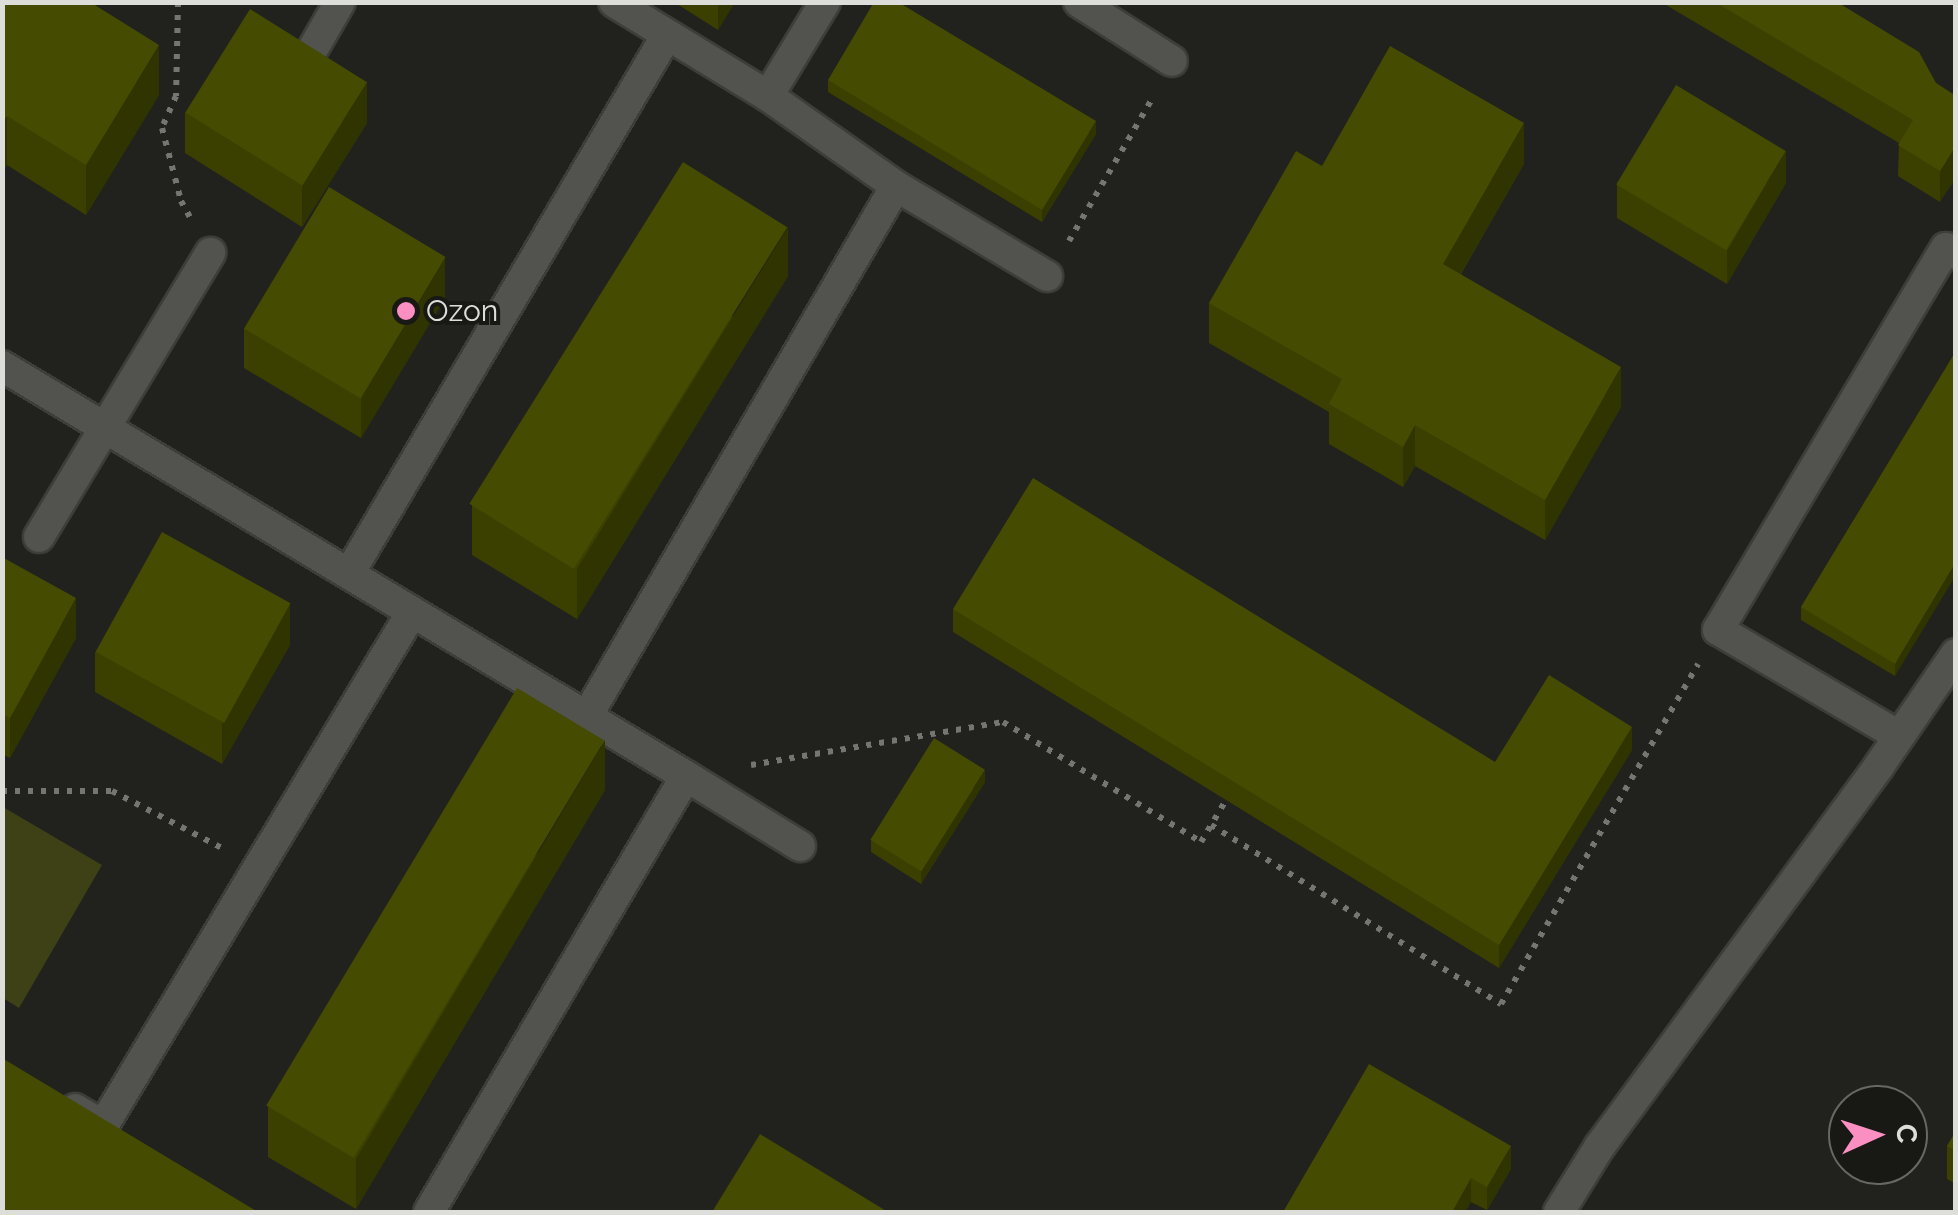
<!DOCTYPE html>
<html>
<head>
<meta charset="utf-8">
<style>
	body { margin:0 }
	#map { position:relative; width:1958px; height:1215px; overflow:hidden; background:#21221d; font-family:Raleway,sans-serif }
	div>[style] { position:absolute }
	.green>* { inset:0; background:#3d4115 }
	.path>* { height:6px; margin-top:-3px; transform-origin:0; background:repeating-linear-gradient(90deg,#757672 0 5px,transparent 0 13px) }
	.roads { filter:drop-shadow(2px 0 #3d3d3a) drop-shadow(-2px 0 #3d3d3a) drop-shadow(0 2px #3d3d3a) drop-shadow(0 -2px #3d3d3a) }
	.minor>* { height:30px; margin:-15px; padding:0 15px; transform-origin:15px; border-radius:15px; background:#52534e }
	.wall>* { inset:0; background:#3b4001 }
	.shaded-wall>* { inset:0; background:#303401 }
	.building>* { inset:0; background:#454b01; transform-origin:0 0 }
	.dots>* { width:28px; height:28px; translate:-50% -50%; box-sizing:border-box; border:5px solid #181814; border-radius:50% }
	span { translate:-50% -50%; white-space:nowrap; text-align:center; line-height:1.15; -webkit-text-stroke:8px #181814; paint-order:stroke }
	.poi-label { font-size:30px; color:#ddddda }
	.left { translate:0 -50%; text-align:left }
	.frame { position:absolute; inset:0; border:5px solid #ddddda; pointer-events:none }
	.north { position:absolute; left:1828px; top:1085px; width:100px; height:100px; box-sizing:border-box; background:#181814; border:2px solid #676763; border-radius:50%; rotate:87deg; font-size:28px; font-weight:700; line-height:40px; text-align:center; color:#ddddda }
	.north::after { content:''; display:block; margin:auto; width:35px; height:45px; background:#fc8fc1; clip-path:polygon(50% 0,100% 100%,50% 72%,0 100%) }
</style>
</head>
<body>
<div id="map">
	<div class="green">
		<i style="clip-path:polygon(3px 807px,102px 865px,19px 1008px,3px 998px)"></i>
	</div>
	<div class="path">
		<i style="left:178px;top:2px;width:94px;rotate:91.2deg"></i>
		<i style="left:176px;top:96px;width:35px;rotate:114deg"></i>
		<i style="left:162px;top:128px;width:75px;rotate:75.4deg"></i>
		<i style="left:181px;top:201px;width:18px;rotate:61deg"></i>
		<i style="left:1069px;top:241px;width:167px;rotate:-59.7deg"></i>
		<i style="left:751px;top:765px;width:256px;rotate:-9.7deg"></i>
		<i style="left:1003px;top:722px;width:232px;rotate:31.2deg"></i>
		<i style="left:1201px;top:842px;width:49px;rotate:-59.2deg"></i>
		<i style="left:2px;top:791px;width:110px"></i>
		<i style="left:112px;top:791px;width:124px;rotate:27.4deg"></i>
		<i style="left:1211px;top:825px;width:341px;rotate:31.7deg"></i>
		<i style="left:1501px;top:1004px;width:393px;rotate:-59.9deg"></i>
	</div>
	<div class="roads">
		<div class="minor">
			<i style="left:614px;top:2px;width:180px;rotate:31.4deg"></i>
			<i style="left:768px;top:96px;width:156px;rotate:35.1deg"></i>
			<i style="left:896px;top:186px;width:176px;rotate:30.8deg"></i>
			<i style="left:1079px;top:2px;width:110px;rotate:32.4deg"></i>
			<i style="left:314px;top:47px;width:52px;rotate:-60deg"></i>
			<i style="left:768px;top:96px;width:110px;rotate:-58.8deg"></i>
			<i style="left:2px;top:366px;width:797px;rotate:30.94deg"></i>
			<i style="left:686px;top:776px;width:506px;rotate:120.52deg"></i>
			<i style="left:39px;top:537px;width:332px;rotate:-58.9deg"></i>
			<i style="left:350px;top:572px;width:624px;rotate:-59.45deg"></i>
			<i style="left:587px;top:716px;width:613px;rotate:-59.76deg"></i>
			<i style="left:1899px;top:736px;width:210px;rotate:-149.6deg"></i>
			<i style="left:1718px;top:630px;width:445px;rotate:-59.2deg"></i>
			<i style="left:1946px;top:248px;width:12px;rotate:31deg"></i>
			<i style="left:686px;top:776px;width:134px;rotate:31.6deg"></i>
			<i style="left:75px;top:1109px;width:33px;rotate:31deg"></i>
			<i style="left:103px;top:1126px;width:600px;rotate:-58.99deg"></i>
			<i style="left:1559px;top:1212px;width:78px;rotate:-58.2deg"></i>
			<i style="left:1600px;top:1146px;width:471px;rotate:-53.7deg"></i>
			<i style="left:1879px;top:766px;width:136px;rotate:-55.5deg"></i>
		</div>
	</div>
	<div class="wall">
		<i style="clip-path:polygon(2px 2px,159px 95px,86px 215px,7px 165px,2px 172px)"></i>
		<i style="clip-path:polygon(674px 2px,735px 2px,718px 30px)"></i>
		<i style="clip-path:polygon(1661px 2px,1837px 2px,1936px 83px,1956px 96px,1940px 202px,1898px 176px,1899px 143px)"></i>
		<i style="clip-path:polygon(828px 80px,1096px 134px,1042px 222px,828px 92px)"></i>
		<i style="clip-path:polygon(185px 112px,367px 123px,302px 227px,185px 153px)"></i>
		<i style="clip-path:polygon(1524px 164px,1461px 274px,1621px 407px,1545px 540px,1415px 466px,1403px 487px,1329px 444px,1329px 412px,1209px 343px,1209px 303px)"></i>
		<i style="clip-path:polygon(1786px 183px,1727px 284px,1617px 218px,1617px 185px)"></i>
		<i style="clip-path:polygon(788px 276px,577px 619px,472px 555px,472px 505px)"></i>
		<i style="clip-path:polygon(445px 298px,361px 438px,244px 368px,244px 328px)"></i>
		<i style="clip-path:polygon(1956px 351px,1895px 676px,1801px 620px,1801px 607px)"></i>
		<i style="clip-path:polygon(2px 557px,76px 638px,10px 758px,2px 754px)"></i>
		<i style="clip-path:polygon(953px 609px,1495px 762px,1632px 750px,1499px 968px,953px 632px)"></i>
		<i style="clip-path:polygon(290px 645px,222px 764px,95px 692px,95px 652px)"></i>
		<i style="clip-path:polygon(985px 782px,921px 884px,871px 852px,871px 840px)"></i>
		<i style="clip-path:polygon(605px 790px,356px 1209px,268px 1157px,268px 1107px)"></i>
		<i style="clip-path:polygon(1956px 1131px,1956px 1184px,1947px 1179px,1947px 1146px)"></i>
		<i style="clip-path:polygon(1511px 1169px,1487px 1210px,1471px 1202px,1465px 1212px,1283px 1212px)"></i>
	</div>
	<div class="shaded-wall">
		<i style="clip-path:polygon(718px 2px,735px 2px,718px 30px)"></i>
		<i style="clip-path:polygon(159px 45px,159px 95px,86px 215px,86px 165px)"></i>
		<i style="clip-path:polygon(367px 82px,367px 123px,302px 227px,302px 186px)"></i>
		<i style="clip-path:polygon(7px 116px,7px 165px,2px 172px,2px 122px)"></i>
		<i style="clip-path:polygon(1096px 121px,1096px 134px,1042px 222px,1042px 210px)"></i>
		<i style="clip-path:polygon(1524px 123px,1524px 164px,1443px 304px,1443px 264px)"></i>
		<i style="clip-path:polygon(1956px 146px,1956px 178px,1940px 202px,1940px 171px)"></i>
		<i style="clip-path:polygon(1786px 150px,1786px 183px,1727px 284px,1727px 251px)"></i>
		<i style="clip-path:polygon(788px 227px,788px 276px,577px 619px,577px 569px)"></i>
		<i style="clip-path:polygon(445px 258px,445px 298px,361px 438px,361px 398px)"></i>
		<i style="clip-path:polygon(1621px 367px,1621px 407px,1545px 540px,1545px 500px)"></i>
		<i style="clip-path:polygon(1415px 425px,1415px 466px,1403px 487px,1403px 447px)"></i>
		<i style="clip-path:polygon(1956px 562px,1956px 575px,1895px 676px,1895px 664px)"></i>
		<i style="clip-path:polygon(76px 598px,76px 638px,10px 758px,10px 718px)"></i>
		<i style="clip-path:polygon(290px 604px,290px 645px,222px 764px,222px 724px)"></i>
		<i style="clip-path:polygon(1632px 727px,1632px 750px,1499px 968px,1499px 945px)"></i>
		<i style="clip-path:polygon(605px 740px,605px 790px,356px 1209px,356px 1159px)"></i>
		<i style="clip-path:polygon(985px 770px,985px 782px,921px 884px,921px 871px)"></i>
		<i style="clip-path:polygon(1511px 1146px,1511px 1169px,1487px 1210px,1487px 1187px)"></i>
		<i style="clip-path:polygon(1471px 1178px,1471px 1202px,1465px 1212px,1452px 1212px)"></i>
	</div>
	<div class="building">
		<i style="clip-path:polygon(2px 2px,90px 2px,159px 45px,86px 165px,7px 116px,2px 122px)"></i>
		<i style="clip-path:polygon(874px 2px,898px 2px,1096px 121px,1042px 210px,828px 80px)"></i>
		<i style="clip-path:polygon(1715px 2px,1837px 2px,1919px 52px,1936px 83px,1956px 96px,1956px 146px,1940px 171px,1898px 145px,1913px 120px)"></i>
		<i style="left:250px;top:9px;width:138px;height:122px;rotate:32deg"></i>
		<i style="clip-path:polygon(1390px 46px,1524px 123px,1443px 264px,1621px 367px,1545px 500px,1415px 425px,1403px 447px,1329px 404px,1342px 379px,1209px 303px,1296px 151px,1322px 166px)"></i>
		<i style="left:1676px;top:85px;width:128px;height:116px;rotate:31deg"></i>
		<i style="left:683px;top:162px;width:123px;height:403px;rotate:32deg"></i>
		<i style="left:329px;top:187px;width:136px;height:165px;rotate:31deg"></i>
		<i style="clip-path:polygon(1956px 351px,1956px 562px,1895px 664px,1801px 607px)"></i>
		<i style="clip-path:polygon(1033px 478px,1495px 762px,1549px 675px,1632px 727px,1499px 945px,953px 609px)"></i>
		<i style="left:162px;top:532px;width:147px;height:137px;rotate:29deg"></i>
		<i style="clip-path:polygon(2px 557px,76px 598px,10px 718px,2px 714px)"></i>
		<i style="left:517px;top:688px;width:102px;height:487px;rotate:31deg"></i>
		<i style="left:934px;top:738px;width:60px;height:120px;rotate:32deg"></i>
		<i style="clip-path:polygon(2px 1058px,258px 1212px,2px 1212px)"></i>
		<i style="clip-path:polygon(1369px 1064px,1511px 1146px,1487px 1187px,1471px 1178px,1452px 1212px,1283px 1212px)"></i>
		<i style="clip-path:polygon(1956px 1131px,1956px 1151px,1947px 1146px)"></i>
		<i style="clip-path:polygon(760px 1134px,888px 1212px,712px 1212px)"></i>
	</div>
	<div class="dots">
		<i style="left:406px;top:311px;background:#fc8fc1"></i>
	</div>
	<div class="poi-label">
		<span class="left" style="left:426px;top:311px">Ozon</span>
	</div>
	<div class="frame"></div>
	<div class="north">С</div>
</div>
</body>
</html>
